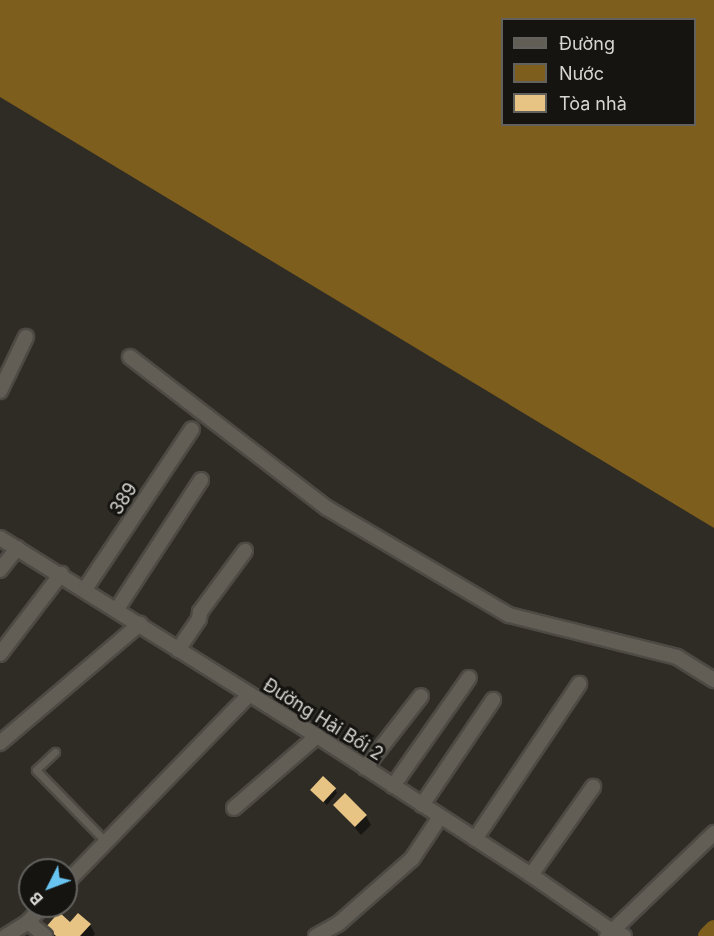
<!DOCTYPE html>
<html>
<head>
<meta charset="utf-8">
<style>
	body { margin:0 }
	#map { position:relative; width:714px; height:936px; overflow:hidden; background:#2f2c25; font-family:Inter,sans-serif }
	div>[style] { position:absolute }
	.water>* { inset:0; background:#7e5e1c }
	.shadow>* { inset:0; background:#0007 }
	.canal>* { height:18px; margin:-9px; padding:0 9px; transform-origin:9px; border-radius:9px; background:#7e5e1c }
	.building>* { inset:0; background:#e7c484; transform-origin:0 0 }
	.roads { filter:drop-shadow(2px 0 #4d4a44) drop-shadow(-2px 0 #4d4a44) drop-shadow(0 2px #4d4a44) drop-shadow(0 -2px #4d4a44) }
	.service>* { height:7px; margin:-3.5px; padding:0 3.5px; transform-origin:3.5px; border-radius:3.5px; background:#625e56 }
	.minor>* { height:14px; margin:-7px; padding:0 7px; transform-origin:7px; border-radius:7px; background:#625e56 }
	span { translate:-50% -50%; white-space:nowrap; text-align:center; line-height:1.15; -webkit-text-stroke:6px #161411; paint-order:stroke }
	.street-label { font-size:18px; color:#d7d5d0 }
	.legend { position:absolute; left:501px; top:18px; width:195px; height:108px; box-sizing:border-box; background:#161411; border:2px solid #63615d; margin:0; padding:8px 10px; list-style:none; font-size:18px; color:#d7d5d0 }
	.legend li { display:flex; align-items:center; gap:12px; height:30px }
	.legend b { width:30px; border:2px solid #63615d }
	.north { position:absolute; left:18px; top:858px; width:60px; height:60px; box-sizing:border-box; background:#161411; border:2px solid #63615d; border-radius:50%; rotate:228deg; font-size:16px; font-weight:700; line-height:24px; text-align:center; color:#d7d5d0 }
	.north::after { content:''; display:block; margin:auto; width:21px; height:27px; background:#68c4f0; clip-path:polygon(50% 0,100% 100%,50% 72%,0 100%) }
</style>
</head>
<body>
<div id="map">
	<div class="water">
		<i style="clip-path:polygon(evenodd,0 0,714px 0,714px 528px,0 97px,0 0,502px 20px,694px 20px,694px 124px,502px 124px,502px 20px)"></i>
	</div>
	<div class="shadow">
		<i style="clip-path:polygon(335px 789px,337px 793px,327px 805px,312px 790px)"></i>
		<i style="clip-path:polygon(335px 805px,366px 816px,371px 825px,361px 835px)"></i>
		<i style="clip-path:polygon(70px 925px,90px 925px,95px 934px,93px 936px,52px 936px,48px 927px)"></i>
	</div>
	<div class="canal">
		<i style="left:707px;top:936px;width:10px;rotate:-45deg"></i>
	</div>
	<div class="building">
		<i style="left:323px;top:776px;width:18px;height:19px;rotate:43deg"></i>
		<i style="left:345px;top:793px;width:31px;height:17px;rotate:45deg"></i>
		<i style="clip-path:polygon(59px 912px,70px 922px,78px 913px,91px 924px,80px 936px,56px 936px,46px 927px)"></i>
	</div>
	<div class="roads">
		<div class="service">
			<i style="left:55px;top:752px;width:26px;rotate:137deg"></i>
			<i style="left:36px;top:770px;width:100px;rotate:45.8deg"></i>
		</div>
		<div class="minor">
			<i style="left:130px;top:357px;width:248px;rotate:37.5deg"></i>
			<i style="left:327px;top:508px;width:211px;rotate:30.5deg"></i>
			<i style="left:509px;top:615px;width:173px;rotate:14deg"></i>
			<i style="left:677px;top:657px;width:44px;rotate:31.9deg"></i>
			<i style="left:0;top:391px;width:60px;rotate:-64.3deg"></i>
			<i style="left:0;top:538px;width:374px;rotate:32deg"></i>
			<i style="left:317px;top:736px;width:255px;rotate:33deg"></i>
			<i style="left:531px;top:875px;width:98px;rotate:34.7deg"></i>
			<i style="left:612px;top:931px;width:13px;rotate:23deg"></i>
			<i style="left:0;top:570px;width:28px;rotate:-52deg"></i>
			<i style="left:85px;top:589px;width:192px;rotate:-56.2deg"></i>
			<i style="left:117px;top:609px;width:154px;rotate:-56.9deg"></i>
			<i style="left:178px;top:650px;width:37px;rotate:-56deg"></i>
			<i style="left:199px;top:619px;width:7px;rotate:-82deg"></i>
			<i style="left:200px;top:612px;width:76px;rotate:-53.6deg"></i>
			<i style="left:0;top:654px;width:101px;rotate:-52.7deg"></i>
			<i style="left:0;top:743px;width:184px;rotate:-40.4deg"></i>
			<i style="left:365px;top:768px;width:91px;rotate:-52.1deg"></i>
			<i style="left:393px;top:786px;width:132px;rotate:-54.9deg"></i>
			<i style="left:422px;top:805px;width:127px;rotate:-55.9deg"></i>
			<i style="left:234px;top:808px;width:110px;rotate:-40.9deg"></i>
			<i style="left:475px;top:839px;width:187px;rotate:-56.1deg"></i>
			<i style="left:531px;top:875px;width:108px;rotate:-54.8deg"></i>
			<i style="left:66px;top:883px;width:262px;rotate:-45.8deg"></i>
			<i style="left:28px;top:922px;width:22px;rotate:39deg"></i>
			<i style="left:6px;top:936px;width:26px;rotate:-32deg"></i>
			<i style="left:28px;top:922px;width:22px;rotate:-47deg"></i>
			<i style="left:316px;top:936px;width:25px;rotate:-29deg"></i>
			<i style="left:338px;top:924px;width:98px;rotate:-41.3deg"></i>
			<i style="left:412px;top:859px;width:50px;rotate:-56.3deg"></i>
			<i style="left:607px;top:936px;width:149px;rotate:-43.9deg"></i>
		</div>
	</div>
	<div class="street-label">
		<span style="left:124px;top:499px;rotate:-57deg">389</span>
		<span style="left:323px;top:720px;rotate:32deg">Đường Hải Bối 2</span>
	</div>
	<ul class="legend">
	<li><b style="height:8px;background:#625e56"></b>Đường</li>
	<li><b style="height:16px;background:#7e5e1c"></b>Nước</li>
	<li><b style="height:16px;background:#e7c484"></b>Tòa nhà</li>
	</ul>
	<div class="north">B</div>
</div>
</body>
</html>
